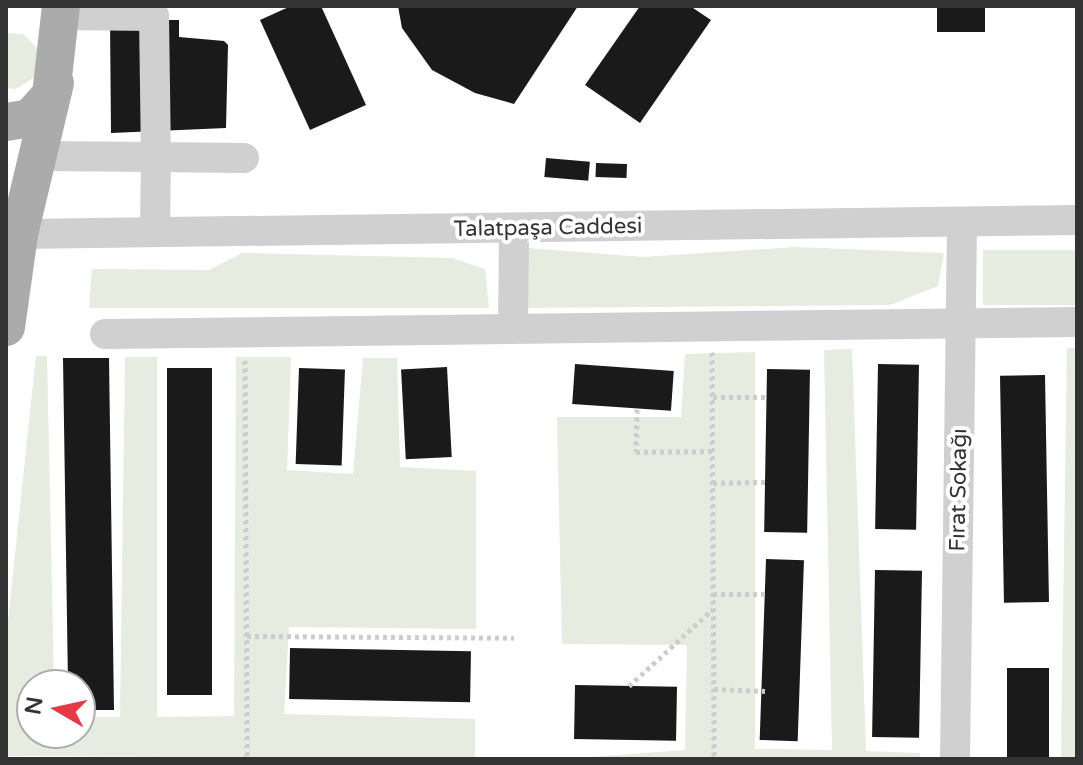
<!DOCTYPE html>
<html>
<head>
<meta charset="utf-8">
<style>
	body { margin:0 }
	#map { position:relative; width:1083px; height:765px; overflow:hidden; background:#fff; font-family:"Varela Round",sans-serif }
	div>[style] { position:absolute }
	.green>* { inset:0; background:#e6ecdf; transform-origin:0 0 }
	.building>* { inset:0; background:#1a1a1a; transform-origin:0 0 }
	.path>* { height:5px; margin-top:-2.5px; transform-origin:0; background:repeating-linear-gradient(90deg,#cdcdcd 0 4px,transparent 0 8px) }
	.minor>* { height:30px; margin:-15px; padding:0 15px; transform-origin:15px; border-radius:15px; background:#d0d0d0 }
	.major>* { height:38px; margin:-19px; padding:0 19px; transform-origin:19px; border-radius:19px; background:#ababab }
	span { translate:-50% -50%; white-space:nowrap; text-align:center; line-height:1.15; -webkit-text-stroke:8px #fff; paint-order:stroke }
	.street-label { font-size:22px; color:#333 }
	.frame { position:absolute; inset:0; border:8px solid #333; pointer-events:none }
	.north { position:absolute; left:16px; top:669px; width:80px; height:80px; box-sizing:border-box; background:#fff; border:2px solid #adadad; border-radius:50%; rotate:279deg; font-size:22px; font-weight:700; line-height:32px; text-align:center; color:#333 }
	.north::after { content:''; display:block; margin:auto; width:28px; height:36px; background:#e63946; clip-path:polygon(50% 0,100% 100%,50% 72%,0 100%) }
</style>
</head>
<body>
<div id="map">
	<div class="green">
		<i style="clip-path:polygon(6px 33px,23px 34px,40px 51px,38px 75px,16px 89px,6px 88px)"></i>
		<i style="clip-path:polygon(795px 247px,944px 253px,938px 286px,890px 305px,528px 308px,528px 248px,643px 257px)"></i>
		<i style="left:1077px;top:250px;width:55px;height:94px;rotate:90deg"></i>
		<i style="clip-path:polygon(242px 253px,452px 258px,485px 269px,489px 308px,89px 308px,92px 269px,209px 270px)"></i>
		<i style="clip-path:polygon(1067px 348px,1077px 348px,1077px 759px,1061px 759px)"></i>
		<i style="clip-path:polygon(852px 349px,866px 751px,920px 753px,920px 759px,564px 759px,685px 750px,687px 645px,562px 644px,557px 417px,681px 417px,685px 354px,755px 352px,755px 749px,832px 750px,824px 350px)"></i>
		<i style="clip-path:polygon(36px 356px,47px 356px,54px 685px,32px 685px,32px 733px,80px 733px,80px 717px,120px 717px,125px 357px,157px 357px,157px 717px,234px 716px,236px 357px,291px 357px,287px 470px,353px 474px,363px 358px,397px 358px,400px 467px,476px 471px,476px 629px,289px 627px,284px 714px,475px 719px,475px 759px,6px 756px,6px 639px)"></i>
	</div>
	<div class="building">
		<i style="clip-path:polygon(291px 6px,321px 6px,366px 105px,310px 130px,260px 20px)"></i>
		<i style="clip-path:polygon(398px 6px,578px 6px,514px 104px,475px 93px,432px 70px,402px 28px)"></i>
		<i style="clip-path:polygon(640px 6px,690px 6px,711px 20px,640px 123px,585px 85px)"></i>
		<i style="left:937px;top:6px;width:48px;height:26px"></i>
		<i style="clip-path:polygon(110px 20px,179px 20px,179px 37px,224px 41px,228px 45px,226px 128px,111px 133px)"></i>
		<i style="left:546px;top:158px;width:44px;height:19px;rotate:5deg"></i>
		<i style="left:596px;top:163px;width:31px;height:14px;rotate:2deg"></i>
		<i style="clip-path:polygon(63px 358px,109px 358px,114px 710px,80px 710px,80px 685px,68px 685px)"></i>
		<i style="left:575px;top:364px;width:99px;height:40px;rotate:4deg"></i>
		<i style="left:878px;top:364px;width:41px;height:165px;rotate:1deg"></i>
		<i style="left:447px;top:367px;width:90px;height:46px;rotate:87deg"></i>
		<i style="left:167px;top:368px;width:45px;height:327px"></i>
		<i style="left:299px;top:368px;width:46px;height:96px;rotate:2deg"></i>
		<i style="left:767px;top:369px;width:43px;height:163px;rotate:1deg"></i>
		<i style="left:1045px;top:375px;width:227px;height:45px;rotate:89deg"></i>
		<i style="left:766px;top:559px;width:38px;height:181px;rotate:2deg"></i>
		<i style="left:875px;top:570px;width:47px;height:167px;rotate:1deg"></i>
		<i style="left:290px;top:648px;width:181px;height:51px;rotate:1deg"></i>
		<i style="left:1007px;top:668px;width:42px;height:91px"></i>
		<i style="left:575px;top:685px;width:102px;height:54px;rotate:1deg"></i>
	</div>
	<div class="path">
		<i style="left:712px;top:352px;width:407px;rotate:89.7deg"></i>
		<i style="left:245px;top:360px;width:399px;rotate:89.7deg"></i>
		<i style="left:713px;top:397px;width:53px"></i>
		<i style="left:637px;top:409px;width:43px;rotate:91.3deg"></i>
		<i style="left:636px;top:452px;width:77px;rotate:-0.7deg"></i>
		<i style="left:713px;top:483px;width:52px;rotate:-1.1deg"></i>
		<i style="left:713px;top:594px;width:52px"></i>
		<i style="left:247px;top:636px;width:267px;rotate:0.4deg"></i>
		<i style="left:629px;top:686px;width:114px;rotate:-42.5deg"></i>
		<i style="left:714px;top:689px;width:51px;rotate:2.2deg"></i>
	</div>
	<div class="minor">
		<i style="left:58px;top:15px;width:96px;rotate:0.6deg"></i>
		<i style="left:154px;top:16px;width:141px;rotate:89.2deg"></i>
		<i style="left:156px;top:157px;width:88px;rotate:0.7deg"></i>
		<i style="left:39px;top:156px;width:117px;rotate:0.5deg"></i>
		<i style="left:156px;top:157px;width:74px;rotate:90.8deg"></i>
		<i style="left:19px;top:234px;width:1058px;rotate:-0.76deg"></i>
		<i style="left:513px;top:329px;width:100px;rotate:-89.4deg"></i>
		<i style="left:105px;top:334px;width:972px;rotate:-0.71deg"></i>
		<i style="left:955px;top:759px;width:537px;rotate:-89.25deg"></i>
	</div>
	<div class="major">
		<i style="left:6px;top:122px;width:24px;rotate:-9deg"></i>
		<i style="left:30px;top:118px;width:31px;rotate:-48deg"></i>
		<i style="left:51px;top:95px;width:90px;rotate:-83.6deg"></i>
		<i style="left:6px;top:327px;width:94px;rotate:-82deg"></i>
		<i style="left:19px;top:234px;width:155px;rotate:-76.6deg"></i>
	</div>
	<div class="street-label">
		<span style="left:548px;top:228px;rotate:-1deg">Talatpaşa Caddesi</span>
		<span style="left:959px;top:490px;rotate:-89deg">Fırat Sokağı</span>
	</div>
	<div class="frame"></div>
	<div class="north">N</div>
</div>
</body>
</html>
